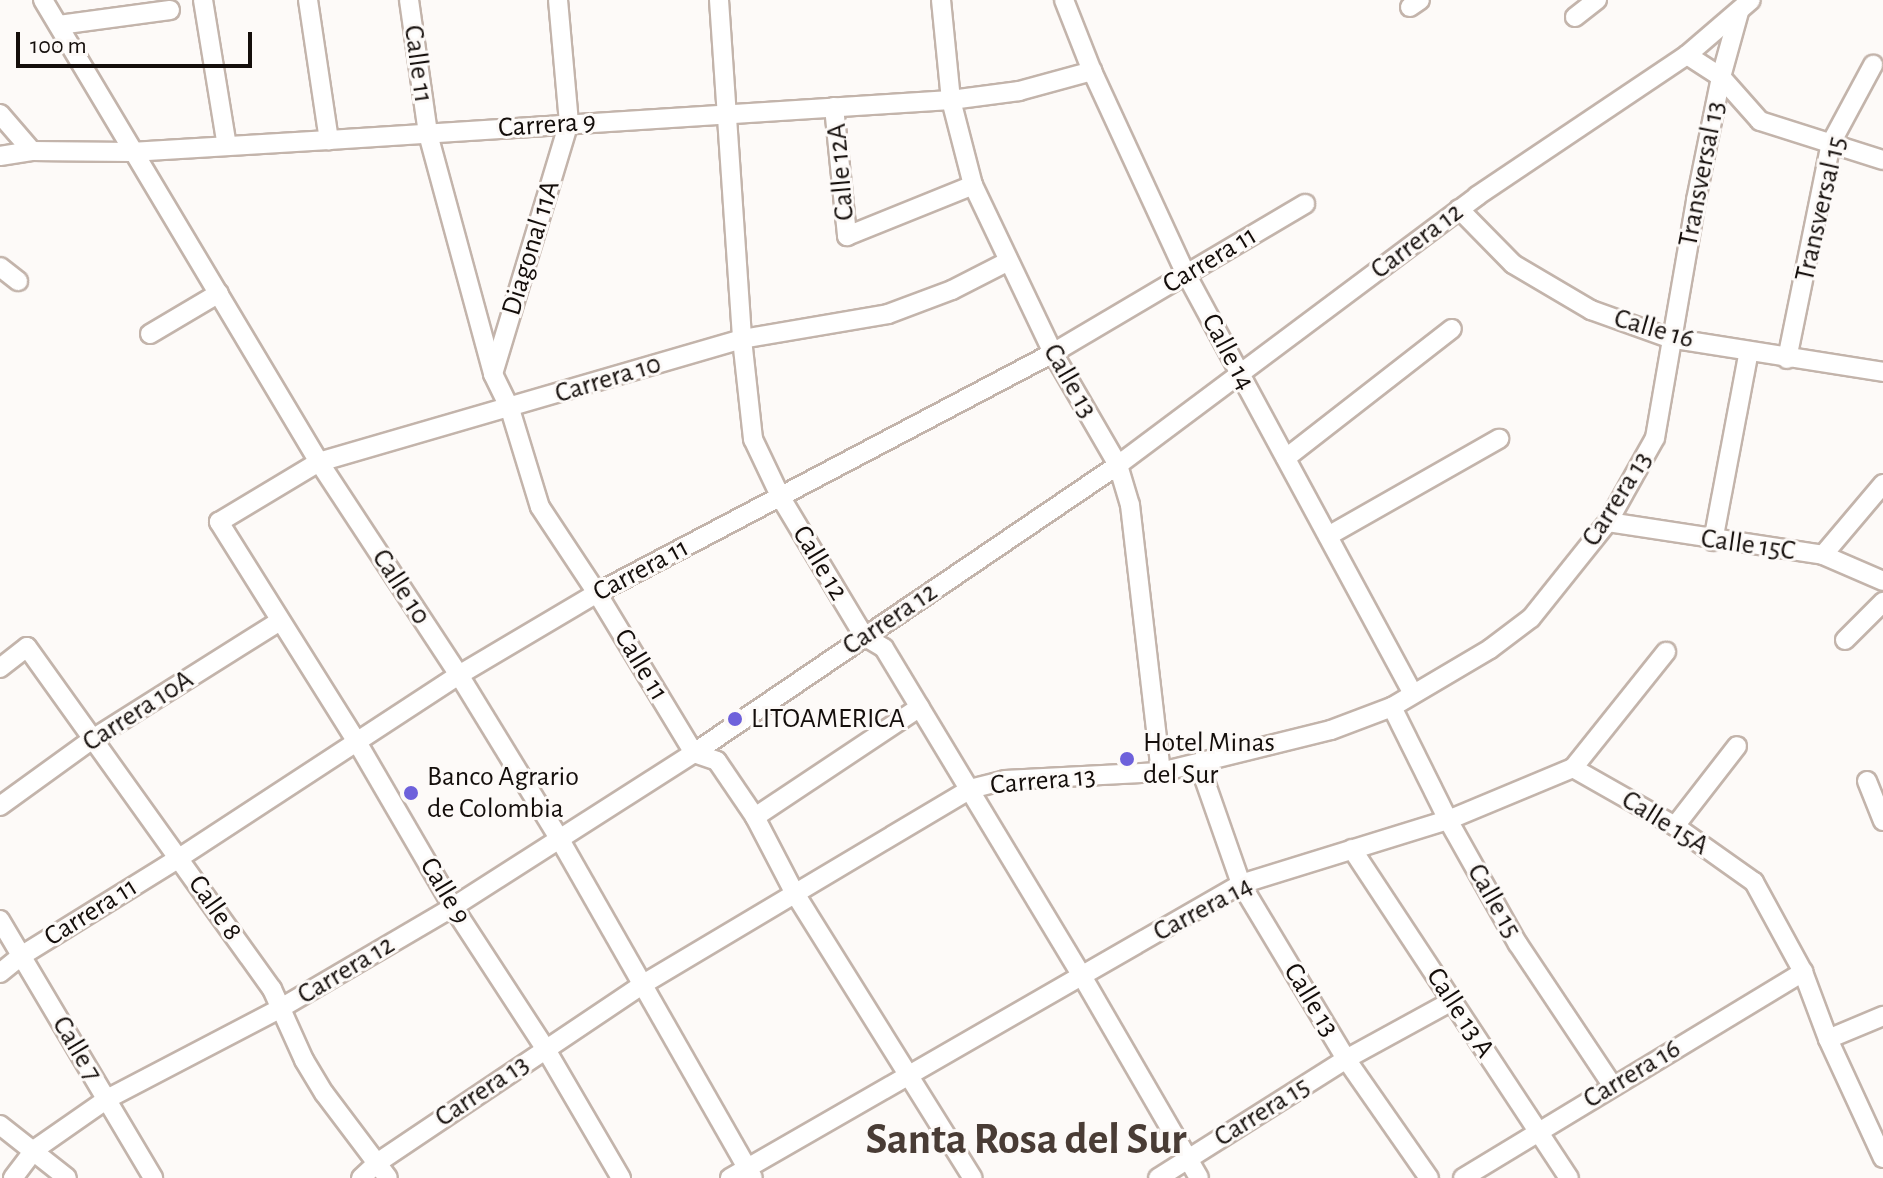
<!DOCTYPE html>
<html>
<head>
<meta charset="utf-8">
<style>
	body { margin:0 }
	#map { position:relative; width:1883px; height:1178px; overflow:hidden; background:#fdfaf8; font-family:"Alegreya Sans",sans-serif }
	div>[style] { position:absolute }
	.roads { filter:drop-shadow(2px 0 #c3b4ab) drop-shadow(-2px 0 #c3b4ab) drop-shadow(0 2px #c3b4ab) drop-shadow(0 -2px #c3b4ab) }
	.minor>* { height:18px; margin:-9px; padding:0 9px; transform-origin:9px; border-radius:9px; background:#fff }
	.dots>* { width:22px; height:22px; translate:-50% -50%; box-sizing:border-box; border:4px solid #fdfaf8; border-radius:50% }
	span { translate:-50% -50%; white-space:nowrap; text-align:center; line-height:1.15; -webkit-text-stroke:6px #fdfaf8; paint-order:stroke }
	.street-label { font-size:28px; color:#140e0b }
	.poi-label { font-size:28px; color:#140e0b }
	.left { translate:0 -50%; text-align:left }
	.town-label { font-size:44px; color:#493c35; font-weight:700 }
	.scale { position:absolute; left:16px; top:32px; width:236px; height:36px; box-sizing:border-box; border:4px solid #140e0b; border-top:0; padding-left:10px; font-size:24px; line-height:28px; white-space:nowrap; color:#140e0b; -webkit-text-stroke:6px #fdfaf8; paint-order:stroke }
</style>
</head>
<body>
<div id="map">
	<div class="roads">
		<div class="minor">
			<i style="left:43px;top:0;width:538px;rotate:59.15deg"></i>
			<i style="left:319px;top:462px;width:255px;rotate:56.7deg"></i>
			<i style="left:459px;top:675px;width:191px;rotate:58.5deg"></i>
			<i style="left:559px;top:838px;width:391px;rotate:60.3deg"></i>
			<i style="left:203px;top:0;width:148px;rotate:80.7deg"></i>
			<i style="left:308px;top:0;width:142px;rotate:81.5deg"></i>
			<i style="left:409px;top:0;width:135px;rotate:81.9deg"></i>
			<i style="left:428px;top:134px;width:249px;rotate:74.8deg"></i>
			<i style="left:493px;top:374px;width:39px;rotate:64deg"></i>
			<i style="left:510px;top:409px;width:102px;rotate:73deg"></i>
			<i style="left:540px;top:507px;width:103px;rotate:56.5deg"></i>
			<i style="left:597px;top:593px;width:187px;rotate:58.8deg"></i>
			<i style="left:694px;top:753px;width:24px;rotate:19deg"></i>
			<i style="left:717px;top:761px;width:68px;rotate:55.8deg"></i>
			<i style="left:755px;top:817px;width:85px;rotate:62.5deg"></i>
			<i style="left:794px;top:892px;width:337px;rotate:58deg"></i>
			<i style="left:719px;top:0;width:340px;rotate:86.1deg"></i>
			<i style="left:742px;top:339px;width:101px;rotate:83.7deg"></i>
			<i style="left:753px;top:439px;width:65px;rotate:64.6deg"></i>
			<i style="left:781px;top:498px;width:161px;rotate:59deg"></i>
			<i style="left:864px;top:636px;width:23px;rotate:31deg"></i>
			<i style="left:884px;top:648px;width:383px;rotate:58.9deg"></i>
			<i style="left:1082px;top:976px;width:233px;rotate:59.9deg"></i>
			<i style="left:941px;top:0;width:100px;rotate:84.3deg"></i>
			<i style="left:951px;top:100px;width:88px;rotate:75.5deg"></i>
			<i style="left:973px;top:185px;width:186px;rotate:64.5deg"></i>
			<i style="left:1053px;top:353px;width:129px;rotate:59.9deg"></i>
			<i style="left:1118px;top:465px;width:42px;rotate:73.3deg"></i>
			<i style="left:1130px;top:505px;width:269px;rotate:83.4deg"></i>
			<i style="left:1064px;top:0;width:76px;rotate:68.5deg"></i>
			<i style="left:1092px;top:71px;width:224px;rotate:65.2deg"></i>
			<i style="left:1186px;top:274px;width:477px;rotate:61.6deg"></i>
			<i style="left:1410px;top:7px;width:12px;rotate:-35deg"></i>
			<i style="left:1575px;top:17px;width:28px;rotate:-38deg"></i>
			<i style="left:59px;top:25px;width:112px;rotate:-7.7deg"></i>
			<i style="left:1687px;top:55px;width:40px;rotate:32.9deg"></i>
			<i style="left:1721px;top:77px;width:59px;rotate:48.4deg"></i>
			<i style="left:1760px;top:121px;width:129px;rotate:17.6deg"></i>
			<i style="left:834px;top:107px;width:130px;rotate:84.2deg"></i>
			<i style="left:847px;top:236px;width:136px;rotate:-22deg"></i>
			<i style="left:0;top:114px;width:49px;rotate:49.1deg"></i>
			<i style="left:0;top:156px;width:32px;rotate:-9deg"></i>
			<i style="left:32px;top:151px;width:99px;rotate:0.6deg"></i>
			<i style="left:131px;top:152px;width:198px;rotate:-3.5deg"></i>
			<i style="left:329px;top:140px;width:623px;rotate:-3.68deg"></i>
			<i style="left:951px;top:100px;width:69px;rotate:-7.5deg"></i>
			<i style="left:1019px;top:91px;width:76px;rotate:-15.3deg"></i>
			<i style="left:1459px;top:209px;width:77px;rotate:45.5deg"></i>
			<i style="left:1513px;top:264px;width:91px;rotate:30.5deg"></i>
			<i style="left:1591px;top:310px;width:83px;rotate:19.7deg"></i>
			<i style="left:1669px;top:338px;width:217px;rotate:9deg"></i>
			<i style="left:0;top:267px;width:23px;rotate:38deg"></i>
			<i style="left:150px;top:334px;width:80px;rotate:-30.7deg"></i>
			<i style="left:1787px;top:359px;width:220px;rotate:-78.5deg"></i>
			<i style="left:1831px;top:143px;width:89px;rotate:-61.7deg"></i>
			<i style="left:493px;top:374px;width:262px;rotate:-73.2deg"></i>
			<i style="left:569px;top:123px;width:123px;rotate:-95.1deg"></i>
			<i style="left:1286px;top:458px;width:210px;rotate:-37.9deg"></i>
			<i style="left:1608px;top:522px;width:218px;rotate:8.7deg"></i>
			<i style="left:1823px;top:555px;width:65px;rotate:23.4deg"></i>
			<i style="left:1328px;top:536px;width:197px;rotate:-29.6deg"></i>
			<i style="left:1713px;top:541px;width:193px;rotate:-79.3deg"></i>
			<i style="left:1823px;top:555px;width:93px;rotate:-49.8deg"></i>
			<i style="left:1845px;top:640px;width:54px;rotate:-45deg"></i>
			<i style="left:0;top:668px;width:34px;rotate:-38deg"></i>
			<i style="left:27px;top:647px;width:421px;rotate:54.4deg"></i>
			<i style="left:272px;top:989px;width:78px;rotate:65.7deg"></i>
			<i style="left:304px;top:1060px;width:39px;rotate:59deg"></i>
			<i style="left:324px;top:1093px;width:106px;rotate:53deg"></i>
			<i style="left:1392px;top:707px;width:126px;rotate:63.6deg"></i>
			<i style="left:1448px;top:820px;width:142px;rotate:60.6deg"></i>
			<i style="left:1518px;top:944px;width:169px;rotate:56.3deg"></i>
			<i style="left:1199px;top:764px;width:127px;rotate:70.7deg"></i>
			<i style="left:1241px;top:884px;width:204px;rotate:59deg"></i>
			<i style="left:1346px;top:1059px;width:145px;rotate:55.1deg"></i>
			<i style="left:1573px;top:768px;width:117px;rotate:29.6deg"></i>
			<i style="left:1675px;top:826px;width:97px;rotate:35.3deg"></i>
			<i style="left:1754px;top:882px;width:102px;rotate:61.4deg"></i>
			<i style="left:1803px;top:972px;width:72px;rotate:69.5deg"></i>
			<i style="left:1828px;top:1039px;width:131px;rotate:65.2deg"></i>
			<i style="left:1867px;top:781px;width:43px;rotate:68.2deg"></i>
			<i style="left:0;top:806px;width:116px;rotate:-35.9deg"></i>
			<i style="left:94px;top:738px;width:220px;rotate:-32.2deg"></i>
			<i style="left:755px;top:817px;width:198px;rotate:-33.7deg"></i>
			<i style="left:1675px;top:826px;width:101px;rotate:-52.2deg"></i>
			<i style="left:1352px;top:849px;width:394px;rotate:56.6deg"></i>
			<i style="left:0;top:920px;width:300px;rotate:59.3deg"></i>
			<i style="left:0;top:973px;width:27px;rotate:-39deg"></i>
			<i style="left:21px;top:956px;width:186px;rotate:-31.8deg"></i>
			<i style="left:179px;top:858px;width:334px;rotate:-33.2deg"></i>
			<i style="left:459px;top:675px;width:161px;rotate:-30.7deg"></i>
			<i style="left:597px;top:593px;width:515px;rotate:-27.76deg"></i>
			<i style="left:1053px;top:353px;width:293px;rotate:-30.6deg"></i>
			<i style="left:1828px;top:1039px;width:60px;rotate:-22.7deg"></i>
			<i style="left:0;top:1125px;width:85px;rotate:38.3deg"></i>
			<i style="left:13px;top:1178px;width:35px;rotate:-53deg"></i>
			<i style="left:34px;top:1150px;width:89px;rotate:-34.9deg"></i>
			<i style="left:107px;top:1099px;width:196px;rotate:-27.6deg"></i>
			<i style="left:281px;top:1008px;width:199px;rotate:-30.4deg"></i>
			<i style="left:453px;top:907px;width:286px;rotate:-32.6deg"></i>
			<i style="left:694px;top:753px;width:513px;rotate:-34.19deg"></i>
			<i style="left:1118px;top:465px;width:449px;rotate:-36.8deg"></i>
			<i style="left:1477px;top:196px;width:253px;rotate:-33.9deg"></i>
			<i style="left:1687px;top:55px;width:84px;rotate:-40.7deg"></i>
			<i style="left:361px;top:1178px;width:22px;rotate:-43deg"></i>
			<i style="left:377px;top:1163px;width:323px;rotate:-33.9deg"></i>
			<i style="left:645px;top:983px;width:378px;rotate:-30.8deg"></i>
			<i style="left:970px;top:789px;width:36px;rotate:-14deg"></i>
			<i style="left:1005px;top:780px;width:156px;rotate:-2.9deg"></i>
			<i style="left:1161px;top:772px;width:175px;rotate:-13.9deg"></i>
			<i style="left:1331px;top:730px;width:65px;rotate:-20.7deg"></i>
			<i style="left:1392px;top:707px;width:114px;rotate:-30.6deg"></i>
			<i style="left:1490px;top:649px;width:51px;rotate:-37.1deg"></i>
			<i style="left:1531px;top:618px;width:123px;rotate:-51.3deg"></i>
			<i style="left:1608px;top:522px;width:96px;rotate:-60.8deg"></i>
			<i style="left:1655px;top:438px;width:242px;rotate:-80.2deg"></i>
			<i style="left:1696px;top:200px;width:126px;rotate:-78.5deg"></i>
			<i style="left:1721px;top:77px;width:67px;rotate:-74.5deg"></i>
			<i style="left:621px;top:1178px;width:151px;rotate:-120.3deg"></i>
			<i style="left:545px;top:1048px;width:168px;rotate:-123.1deg"></i>
			<i style="left:453px;top:907px;width:191px;rotate:-120.2deg"></i>
			<i style="left:357px;top:742px;width:260px;rotate:-122.1deg"></i>
			<i style="left:219px;top:522px;width:117px;rotate:-31deg"></i>
			<i style="left:319px;top:462px;width:441px;rotate:-16.2deg"></i>
			<i style="left:742px;top:339px;width:148px;rotate:-9.7deg"></i>
			<i style="left:888px;top:314px;width:68px;rotate:-20.6deg"></i>
			<i style="left:952px;top:290px;width:62px;rotate:-27deg"></i>
			<i style="left:730px;top:1178px;width:590px;rotate:-29.91deg"></i>
			<i style="left:1241px;top:884px;width:217px;rotate:-17.2deg"></i>
			<i style="left:1448px;top:820px;width:135px;rotate:-22.6deg"></i>
			<i style="left:1573px;top:768px;width:149px;rotate:-51.3deg"></i>
			<i style="left:1158px;top:1178px;width:222px;rotate:-32.3deg"></i>
			<i style="left:1346px;top:1059px;width:121px;rotate:-28.7deg"></i>
			<i style="left:1463px;top:1178px;width:398px;rotate:-31.2deg"></i>
		</div>
	</div>
	<div class="dots">
		<i style="left:735px;top:719px;background:#6e61db"></i>
		<i style="left:1127px;top:759px;background:#6e61db"></i>
		<i style="left:411px;top:793px;background:#6e61db"></i>
	</div>
	<div class="street-label">
		<span style="left:418px;top:64px;rotate:82deg">Calle 11</span>
		<span style="left:547px;top:125px;rotate:-4deg">Carrera 9</span>
		<span style="left:841px;top:172px;rotate:-95deg">Calle 12A</span>
		<span style="left:1702px;top:174px;rotate:-79deg">Transversal 13</span>
		<span style="left:1821px;top:209px;rotate:-77deg">Transversal 15</span>
		<span style="left:1417px;top:241px;rotate:-37deg">Carrera 12</span>
		<span style="left:531px;top:248px;rotate:-73deg">Diagonal 11A</span>
		<span style="left:1210px;top:260px;rotate:-31deg">Carrera 11</span>
		<span style="left:1654px;top:329px;rotate:16deg">Calle 16</span>
		<span style="left:1228px;top:352px;rotate:62deg">Calle 14</span>
		<span style="left:608px;top:379px;rotate:-17deg">Carrera 10</span>
		<span style="left:1070px;top:381px;rotate:60deg">Calle 13</span>
		<span style="left:1617px;top:499px;rotate:-58deg">Carrera 13</span>
		<span style="left:1748px;top:545px;rotate:8deg">Calle 15C</span>
		<span style="left:820px;top:563px;rotate:59deg">Calle 12</span>
		<span style="left:641px;top:570px;rotate:-28deg">Carrera 11</span>
		<span style="left:401px;top:587px;rotate:57deg">Calle 10</span>
		<span style="left:890px;top:619px;rotate:-34deg">Carrera 12</span>
		<span style="left:641px;top:665px;rotate:59deg">Calle 11</span>
		<span style="left:138px;top:711px;rotate:-33deg">Carrera 10A</span>
		<span style="left:1043px;top:781px;rotate:-5deg">Carrera 13</span>
		<span style="left:1665px;top:823px;rotate:32deg">Calle 15A</span>
		<span style="left:445px;top:891px;rotate:59deg">Calle 9</span>
		<span style="left:1494px;top:901px;rotate:60deg">Calle 15</span>
		<span style="left:215px;top:908px;rotate:55deg">Calle 8</span>
		<span style="left:1203px;top:909px;rotate:-28deg">Carrera 14</span>
		<span style="left:91px;top:912px;rotate:-32deg">Carrera 11</span>
		<span style="left:346px;top:970px;rotate:-31deg">Carrera 12</span>
		<span style="left:1311px;top:1000px;rotate:59deg">Calle 13</span>
		<span style="left:1460px;top:1013px;rotate:57deg">Calle 13 A</span>
		<span style="left:77px;top:1049px;rotate:59deg">Calle 7</span>
		<span style="left:1632px;top:1074px;rotate:-31deg">Carrera 16</span>
		<span style="left:482px;top:1091px;rotate:-34deg">Carrera 13</span>
		<span style="left:1262px;top:1112px;rotate:-32deg">Carrera 15</span>
	</div>
	<div class="poi-label">
		<span class="left" style="left:751px;top:719px">LITOAMERICA</span>
		<span class="left" style="left:1143px;top:759px">Hotel Minas<br>del Sur</span>
		<span class="left" style="left:427px;top:793px">Banco Agrario<br>de Colombia</span>
	</div>
	<div class="town-label">
		<span style="left:1026px;top:1140px">Santa Rosa del Sur</span>
	</div>
	<div class="scale">100 m</div>
</div>
</body>
</html>
